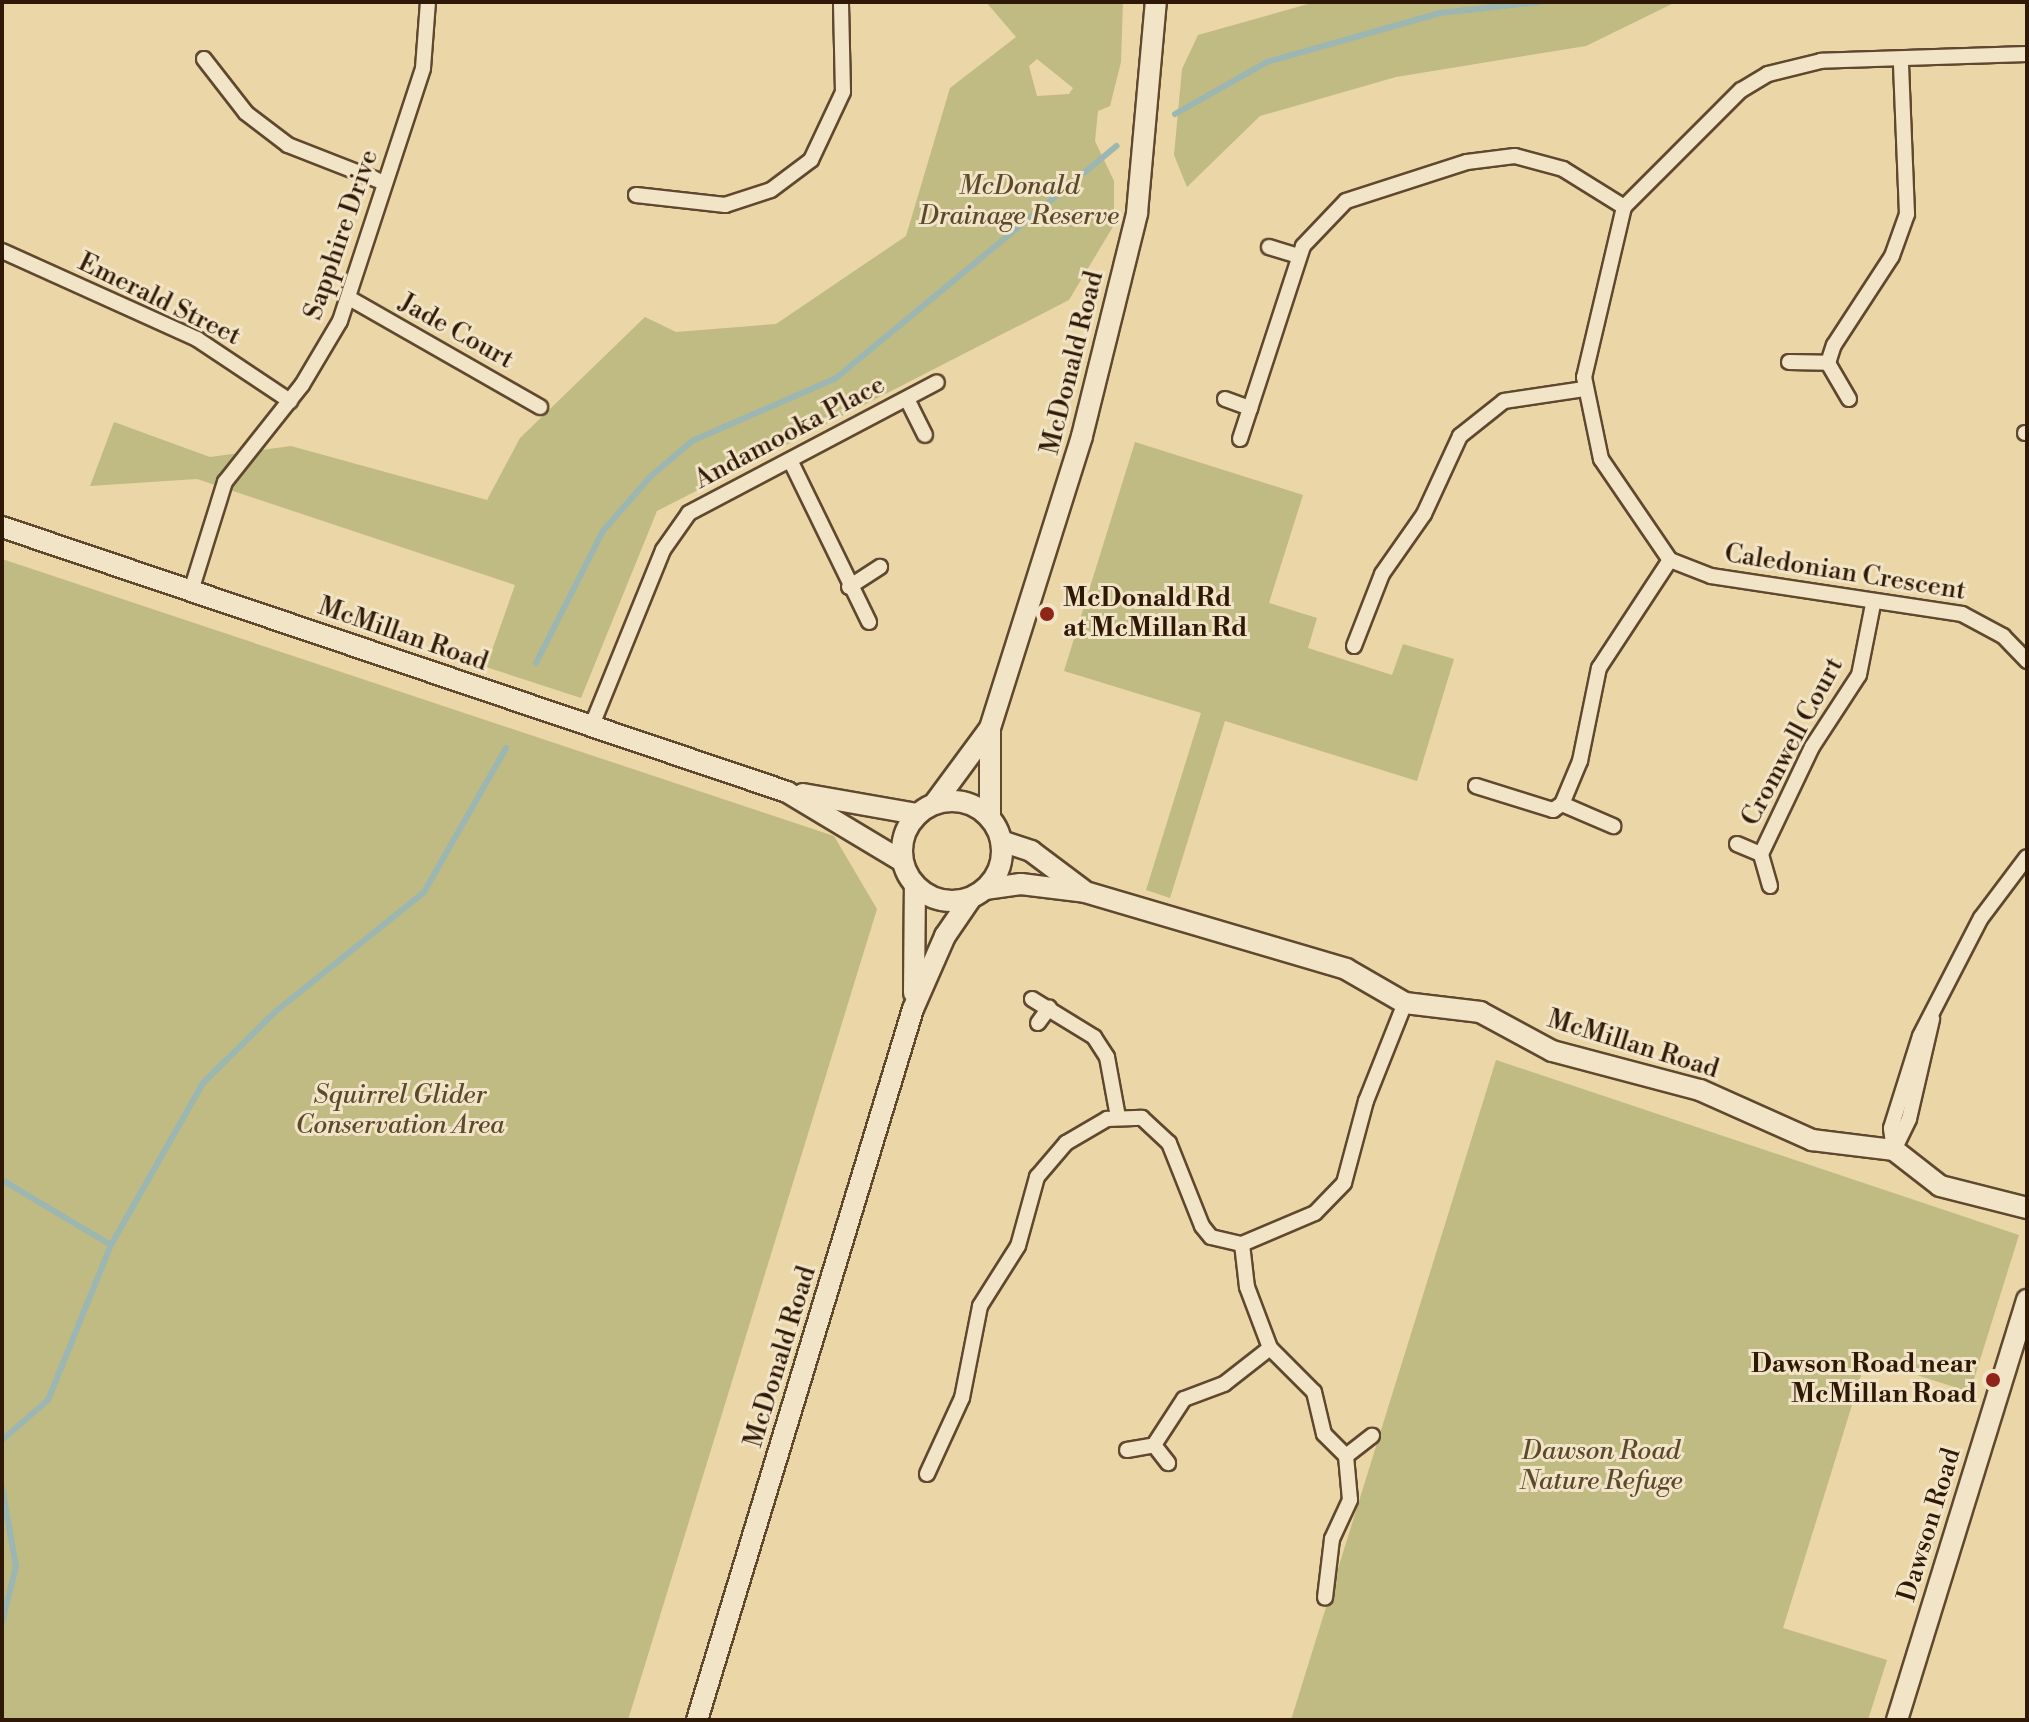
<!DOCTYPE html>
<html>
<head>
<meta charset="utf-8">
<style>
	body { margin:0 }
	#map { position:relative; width:2029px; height:1722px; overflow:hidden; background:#ebd6a7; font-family:"Libre Bodoni",serif }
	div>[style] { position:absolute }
	.green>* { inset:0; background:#c0bb82 }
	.stream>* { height:6px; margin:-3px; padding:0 3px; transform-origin:3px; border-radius:3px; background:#9cb6b2 }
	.roads { filter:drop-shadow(2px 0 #5f482e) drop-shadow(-2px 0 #5f482e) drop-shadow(0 2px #5f482e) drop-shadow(0 -2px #5f482e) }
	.street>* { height:14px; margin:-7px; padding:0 7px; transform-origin:7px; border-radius:7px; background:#f2e4c6 }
	.secondary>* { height:20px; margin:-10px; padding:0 10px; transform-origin:10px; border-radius:10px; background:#f2e4c6 }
	.secondary>.ring { margin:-10px; padding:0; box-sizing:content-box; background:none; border:20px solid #f2e4c6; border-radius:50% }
	.dots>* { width:22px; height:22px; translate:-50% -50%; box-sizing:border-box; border:4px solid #f2e4c6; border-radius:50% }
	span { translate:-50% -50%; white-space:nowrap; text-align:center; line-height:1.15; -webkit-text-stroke:6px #f2e4c6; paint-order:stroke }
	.park-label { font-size:26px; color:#5b492b; font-style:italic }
	.street-label { font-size:26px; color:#301806 }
	.poi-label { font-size:26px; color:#301806; font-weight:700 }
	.left { translate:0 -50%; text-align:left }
	.right { translate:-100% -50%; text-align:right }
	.frame { position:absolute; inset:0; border:4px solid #301806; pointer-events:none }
</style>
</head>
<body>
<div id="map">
	<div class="green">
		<i style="clip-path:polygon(evenodd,986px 2px,1123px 2px,1121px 62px,1110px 106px,1098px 111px,1095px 141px,1114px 181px,1114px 225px,1069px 300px,657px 511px,581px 698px,486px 667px,515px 585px,197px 479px,90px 486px,114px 422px,210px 457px,291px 446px,487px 500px,520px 438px,645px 317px,676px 332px,776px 324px,906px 236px,950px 88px,1016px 37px,986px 2px,1037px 59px,1073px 88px,1069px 94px,1037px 96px,1029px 66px,1037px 59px)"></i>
		<i style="clip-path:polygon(1315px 2px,1676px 2px,1586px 46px,1396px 77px,1260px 116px,1187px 187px,1174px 155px,1182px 69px,1198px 35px)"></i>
		<i style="clip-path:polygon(1135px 442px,1303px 495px,1269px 603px,1317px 618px,1308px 648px,1392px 675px,1403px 644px,1454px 659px,1417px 781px,1225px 721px,1170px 898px,1146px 890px,1201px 713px,1064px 671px)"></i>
		<i style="clip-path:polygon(2px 559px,834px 836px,877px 909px,628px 1720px,2px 1720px)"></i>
		<i style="clip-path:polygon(1496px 1060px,2019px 1235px,1970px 1392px,1866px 1359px,1833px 1467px,1783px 1628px,1887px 1660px,1868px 1720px,1291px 1720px)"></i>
	</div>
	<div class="stream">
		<i style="left:1175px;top:114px;width:106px;rotate:-29.5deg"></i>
		<i style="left:1267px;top:62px;width:180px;rotate:-15.8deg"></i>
		<i style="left:1440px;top:13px;width:101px;rotate:-6.3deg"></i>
		<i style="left:536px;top:663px;width:148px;rotate:-63.1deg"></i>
		<i style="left:603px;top:531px;width:72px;rotate:-49deg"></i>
		<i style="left:650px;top:477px;width:55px;rotate:-40.6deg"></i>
		<i style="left:692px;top:441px;width:157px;rotate:-23.6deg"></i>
		<i style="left:836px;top:378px;width:364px;rotate:-39.6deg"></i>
		<i style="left:2px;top:1180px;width:127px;rotate:30.8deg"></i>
		<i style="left:2px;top:1440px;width:61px;rotate:-41deg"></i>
		<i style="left:48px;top:1400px;width:167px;rotate:-67.9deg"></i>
		<i style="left:111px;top:1245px;width:186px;rotate:-60.4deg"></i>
		<i style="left:203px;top:1083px;width:101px;rotate:-44.6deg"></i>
		<i style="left:275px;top:1012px;width:191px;rotate:-38.8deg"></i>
		<i style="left:424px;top:892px;width:166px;rotate:-60.3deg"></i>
		<i style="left:2px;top:1487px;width:80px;rotate:80deg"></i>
		<i style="left:16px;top:1566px;width:59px;rotate:103.8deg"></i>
	</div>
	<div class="roads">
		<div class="street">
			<i style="left:2027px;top:54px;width:206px;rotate:178.1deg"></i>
			<i style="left:1821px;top:61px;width:55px;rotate:166.2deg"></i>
			<i style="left:1768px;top:74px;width:31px;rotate:149deg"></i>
			<i style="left:1741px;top:90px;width:165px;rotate:135deg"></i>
			<i style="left:1624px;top:207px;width:175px;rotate:103.2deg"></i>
			<i style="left:1584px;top:377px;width:84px;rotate:78.3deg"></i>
			<i style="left:1601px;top:459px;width:122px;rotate:55.7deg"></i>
			<i style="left:1670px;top:560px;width:44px;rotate:21.3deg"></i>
			<i style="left:1711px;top:576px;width:254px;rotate:8.6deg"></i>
			<i style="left:1962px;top:614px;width:47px;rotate:28.2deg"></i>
			<i style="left:2003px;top:636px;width:35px;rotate:46deg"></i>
			<i style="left:204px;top:59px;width:68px;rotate:52.1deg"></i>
			<i style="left:246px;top:113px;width:53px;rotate:37.3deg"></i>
			<i style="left:288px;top:145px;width:104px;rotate:21.4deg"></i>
			<i style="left:636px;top:195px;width:90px;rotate:6.4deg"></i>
			<i style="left:725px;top:205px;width:48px;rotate:-18.1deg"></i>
			<i style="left:771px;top:190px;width:50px;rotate:-36.9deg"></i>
			<i style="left:811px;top:160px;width:75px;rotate:-64.8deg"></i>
			<i style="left:843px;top:92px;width:90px;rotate:-91.3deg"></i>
			<i style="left:1269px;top:247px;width:31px;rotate:17deg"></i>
			<i style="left:2px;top:251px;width:214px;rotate:24.3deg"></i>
			<i style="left:197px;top:339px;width:112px;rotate:33.7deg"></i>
			<i style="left:349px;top:298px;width:220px;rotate:29.7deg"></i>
			<i style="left:1789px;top:362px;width:39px;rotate:1deg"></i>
			<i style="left:907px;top:399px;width:40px;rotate:63.4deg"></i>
			<i style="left:1225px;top:399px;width:27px;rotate:20deg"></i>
			<i style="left:1849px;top:399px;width:42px;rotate:-120.3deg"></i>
			<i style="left:1828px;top:363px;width:19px;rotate:-72deg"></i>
			<i style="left:1834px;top:345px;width:106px;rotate:-56.9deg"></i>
			<i style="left:1892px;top:256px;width:45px;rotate:-70.3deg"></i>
			<i style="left:1907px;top:214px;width:152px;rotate:-92.3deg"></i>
			<i style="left:2025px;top:433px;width:2px"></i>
			<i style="left:1240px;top:439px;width:203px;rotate:-71.9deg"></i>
			<i style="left:1303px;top:246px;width:62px;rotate:-46.3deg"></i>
			<i style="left:1346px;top:201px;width:127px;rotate:-17.9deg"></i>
			<i style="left:1467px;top:162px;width:48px;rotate:-7.1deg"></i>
			<i style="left:1515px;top:156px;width:50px;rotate:15.2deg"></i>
			<i style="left:1563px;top:169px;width:72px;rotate:31.9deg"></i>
			<i style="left:791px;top:462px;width:178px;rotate:64deg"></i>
			<i style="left:849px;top:587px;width:37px;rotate:-33deg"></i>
			<i style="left:191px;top:591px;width:114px;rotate:-72.7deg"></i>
			<i style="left:225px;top:482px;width:124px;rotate:-51.6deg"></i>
			<i style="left:302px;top:385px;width:74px;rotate:-59.3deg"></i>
			<i style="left:340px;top:321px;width:266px;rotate:-71.8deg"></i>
			<i style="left:423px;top:68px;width:66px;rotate:-85.7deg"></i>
			<i style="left:1354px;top:646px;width:77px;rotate:-68.7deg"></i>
			<i style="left:1382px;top:574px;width:73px;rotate:-55deg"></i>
			<i style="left:1424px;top:514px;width:86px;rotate:-65.2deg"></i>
			<i style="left:1460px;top:436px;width:56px;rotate:-38.5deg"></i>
			<i style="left:1504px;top:401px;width:81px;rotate:-8.5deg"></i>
			<i style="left:592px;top:725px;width:189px;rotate:-67.9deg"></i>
			<i style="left:663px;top:550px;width:45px;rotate:-54.9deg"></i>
			<i style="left:689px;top:513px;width:280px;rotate:-27.8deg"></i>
			<i style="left:1476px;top:786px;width:81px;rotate:17.3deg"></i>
			<i style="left:1553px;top:810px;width:11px;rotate:-34deg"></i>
			<i style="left:1562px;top:804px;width:47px;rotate:-67.3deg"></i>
			<i style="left:1580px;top:761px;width:95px;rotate:-78.5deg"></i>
			<i style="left:1599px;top:668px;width:129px;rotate:-56.7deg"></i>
			<i style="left:1562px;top:804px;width:56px;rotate:23.3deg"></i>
			<i style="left:1737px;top:844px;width:26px;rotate:23deg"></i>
			<i style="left:1770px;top:886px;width:33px;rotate:-106deg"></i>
			<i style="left:1761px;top:854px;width:119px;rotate:-64.5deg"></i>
			<i style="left:1812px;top:747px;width:86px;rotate:-56.9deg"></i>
			<i style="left:1859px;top:675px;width:72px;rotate:-78.8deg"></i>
			<i style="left:1032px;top:999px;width:73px;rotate:31.5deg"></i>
			<i style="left:1094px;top:1037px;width:24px;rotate:57deg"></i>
			<i style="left:1107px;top:1057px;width:61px;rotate:79.6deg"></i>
			<i style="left:1038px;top:1023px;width:19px;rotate:-54deg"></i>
			<i style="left:1894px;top:1150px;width:22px;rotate:-98deg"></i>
			<i style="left:1891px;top:1128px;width:96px;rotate:-72.5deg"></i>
			<i style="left:1920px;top:1036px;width:133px;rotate:-62.7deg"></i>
			<i style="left:1981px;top:918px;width:76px;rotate:-53deg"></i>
			<i style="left:1894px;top:1150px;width:34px;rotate:-64deg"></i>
			<i style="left:1909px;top:1119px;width:103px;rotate:-77deg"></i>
			<i style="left:1242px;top:1244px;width:43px;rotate:83.4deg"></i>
			<i style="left:1247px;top:1287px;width:65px;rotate:69.3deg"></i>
			<i style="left:1270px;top:1348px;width:62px;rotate:45deg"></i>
			<i style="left:1314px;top:1392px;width:43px;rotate:76.6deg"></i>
			<i style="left:1324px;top:1434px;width:31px;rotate:45deg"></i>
			<i style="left:1346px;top:1456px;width:44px;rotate:84.8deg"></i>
			<i style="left:1350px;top:1500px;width:43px;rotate:114.8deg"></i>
			<i style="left:1332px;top:1539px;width:59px;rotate:96.8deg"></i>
			<i style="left:1242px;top:1244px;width:79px;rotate:-23deg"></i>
			<i style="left:1315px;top:1213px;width:42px;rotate:-46deg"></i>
			<i style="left:1344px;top:1183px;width:85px;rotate:-75deg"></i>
			<i style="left:1366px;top:1101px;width:105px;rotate:-68.3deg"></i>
			<i style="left:1154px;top:1445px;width:23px;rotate:52deg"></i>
			<i style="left:1127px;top:1450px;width:27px;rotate:-10deg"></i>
			<i style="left:1154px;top:1445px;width:55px;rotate:-56.9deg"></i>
			<i style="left:1184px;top:1399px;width:43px;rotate:-20.6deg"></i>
			<i style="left:1224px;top:1384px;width:58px;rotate:-38deg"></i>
			<i style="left:1346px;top:1456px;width:33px;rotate:-38deg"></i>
			<i style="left:927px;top:1474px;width:84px;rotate:-65.3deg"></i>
			<i style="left:962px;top:1398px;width:94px;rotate:-78.9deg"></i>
			<i style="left:980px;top:1306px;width:71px;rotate:-57.7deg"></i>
			<i style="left:1018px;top:1246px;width:72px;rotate:-74.6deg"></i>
			<i style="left:1037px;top:1177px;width:45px;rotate:-49.5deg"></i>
			<i style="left:1066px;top:1143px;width:48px;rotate:-30.3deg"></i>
			<i style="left:1107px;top:1119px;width:35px;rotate:-2deg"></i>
			<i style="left:1142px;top:1118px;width:37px;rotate:43deg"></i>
			<i style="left:1169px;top:1143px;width:89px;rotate:68.3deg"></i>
			<i style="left:1202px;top:1226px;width:14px;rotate:51deg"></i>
			<i style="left:1211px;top:1237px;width:32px;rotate:13deg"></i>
		</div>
		<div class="secondary">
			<i style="left:2px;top:527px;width:829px;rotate:18.65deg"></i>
			<i style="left:787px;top:792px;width:134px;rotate:31deg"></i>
			<i style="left:803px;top:794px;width:116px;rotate:10deg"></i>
			<i class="ring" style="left:902px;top:801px;width:80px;height:80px"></i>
			<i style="left:934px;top:804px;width:94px;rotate:-53.6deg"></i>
			<i style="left:990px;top:728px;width:306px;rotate:-72.5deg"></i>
			<i style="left:1082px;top:436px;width:230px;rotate:-76.1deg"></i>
			<i style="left:1137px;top:213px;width:212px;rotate:-84.9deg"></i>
			<i style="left:990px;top:818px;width:90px;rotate:-90deg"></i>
			<i style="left:1001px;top:841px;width:32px;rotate:18deg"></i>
			<i style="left:1031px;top:851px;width:65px;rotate:36.9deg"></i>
			<i style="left:985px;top:889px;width:36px;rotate:-8deg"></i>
			<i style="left:1021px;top:884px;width:64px;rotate:7.1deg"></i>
			<i style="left:1085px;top:892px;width:272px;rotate:16.4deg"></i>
			<i style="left:1346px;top:969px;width:68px;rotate:30deg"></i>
			<i style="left:1405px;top:1003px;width:76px;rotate:6.8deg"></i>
			<i style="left:1480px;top:1012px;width:82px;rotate:28.4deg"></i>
			<i style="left:1552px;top:1051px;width:153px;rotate:14.8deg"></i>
			<i style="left:1700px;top:1090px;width:123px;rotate:24.1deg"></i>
			<i style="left:1812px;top:1140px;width:83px;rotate:7deg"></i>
			<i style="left:1894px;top:1150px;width:58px;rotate:38deg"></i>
			<i style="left:1940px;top:1186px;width:90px;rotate:14.2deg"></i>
			<i style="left:914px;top:993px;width:108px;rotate:-89.5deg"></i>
			<i style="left:697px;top:1720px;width:743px;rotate:-73.1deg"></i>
			<i style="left:913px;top:1009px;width:80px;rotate:-66.3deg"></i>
			<i style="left:945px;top:936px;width:46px;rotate:-55.6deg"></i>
			<i style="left:1897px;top:1720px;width:440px;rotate:-72.8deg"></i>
		</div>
	</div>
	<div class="dots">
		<i style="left:1047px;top:614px;background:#8f2418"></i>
		<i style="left:1993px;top:1380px;background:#8f2418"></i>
	</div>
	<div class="park-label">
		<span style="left:1019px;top:202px">McDonald<br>Drainage Reserve</span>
		<span style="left:400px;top:1111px">Squirrel Glider<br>Conservation Area</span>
		<span style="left:1601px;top:1467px">Dawson Road<br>Nature Refuge</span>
	</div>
	<div class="street-label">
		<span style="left:342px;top:235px;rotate:-71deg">Sapphire Drive</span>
		<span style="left:159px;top:300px;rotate:26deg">Emerald Street</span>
		<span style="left:456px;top:332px;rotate:29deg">Jade Court</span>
		<span style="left:1073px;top:363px;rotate:-76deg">McDonald Road</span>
		<span style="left:790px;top:433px;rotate:-28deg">Andamooka Place</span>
		<span style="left:1845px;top:573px;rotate:9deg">Caledonian Crescent</span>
		<span style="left:403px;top:635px;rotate:19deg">McMillan Road</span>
		<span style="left:1793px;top:742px;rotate:-62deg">Cromwell Court</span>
		<span style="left:1633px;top:1045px;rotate:17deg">McMillan Road</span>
		<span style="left:781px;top:1357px;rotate:-73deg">McDonald Road</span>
		<span style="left:1930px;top:1525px;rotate:-73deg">Dawson Road</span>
	</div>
	<div class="poi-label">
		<span class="left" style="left:1063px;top:614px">McDonald Rd<br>at McMillan Rd</span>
		<span class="right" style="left:1977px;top:1380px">Dawson Road near<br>McMillan Road</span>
	</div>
	<div class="frame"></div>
</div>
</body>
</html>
